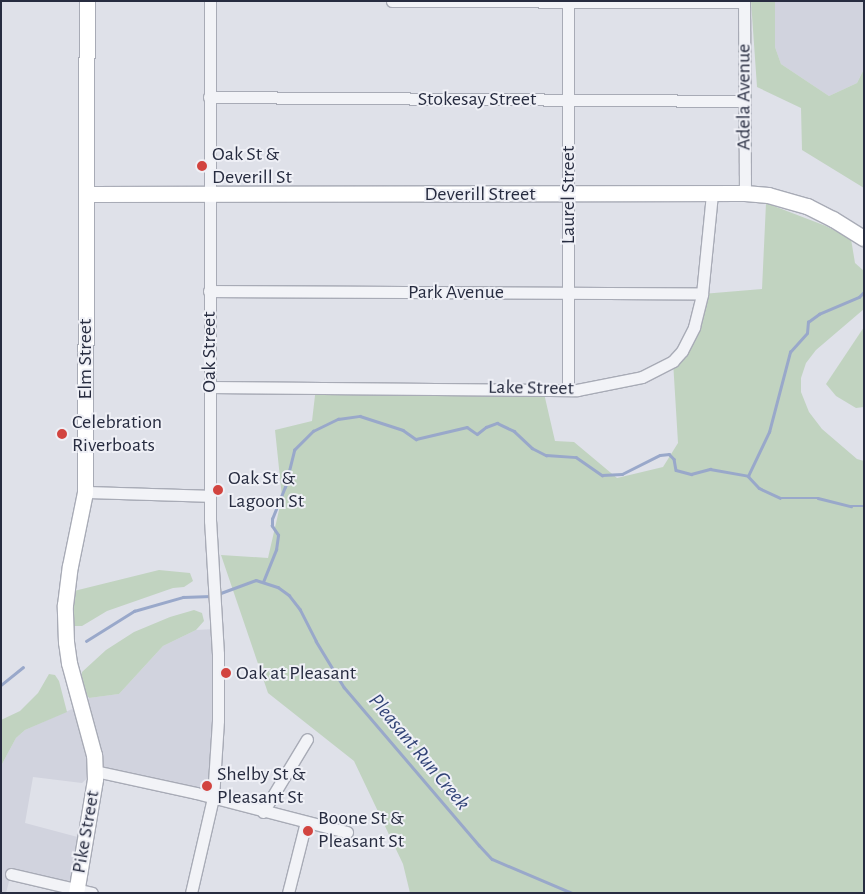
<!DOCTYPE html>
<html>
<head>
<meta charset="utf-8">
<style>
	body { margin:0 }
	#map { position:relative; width:865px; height:894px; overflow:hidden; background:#dfe1e9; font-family:"Alegreya Sans",sans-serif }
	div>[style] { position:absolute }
	.built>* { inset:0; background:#d1d3de }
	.green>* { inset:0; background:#c1d3c0 }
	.stream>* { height:2.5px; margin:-1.25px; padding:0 1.25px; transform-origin:1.25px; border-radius:1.25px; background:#99a8ca }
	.roads { filter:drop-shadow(1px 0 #a8abb6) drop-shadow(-1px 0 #a8abb6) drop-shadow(0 1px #a8abb6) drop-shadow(0 -1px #a8abb6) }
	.minor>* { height:11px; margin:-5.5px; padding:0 5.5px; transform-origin:5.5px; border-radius:5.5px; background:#f2f3f7 }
	.major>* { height:15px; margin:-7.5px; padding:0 7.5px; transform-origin:7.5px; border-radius:7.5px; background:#fff }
	.dots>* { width:14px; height:14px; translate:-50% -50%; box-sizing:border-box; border:2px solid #eff0f6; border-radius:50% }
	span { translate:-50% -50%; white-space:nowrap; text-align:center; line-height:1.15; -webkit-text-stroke:4px #eff0f6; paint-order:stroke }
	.street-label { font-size:20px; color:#272c40 }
	.poi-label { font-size:20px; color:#272c40 }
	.left { translate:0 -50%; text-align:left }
	.water-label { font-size:21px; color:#304276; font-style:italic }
	.frame { position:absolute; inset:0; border:2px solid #272c40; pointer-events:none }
</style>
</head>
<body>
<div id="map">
	<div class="built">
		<i style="clip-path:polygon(775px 1px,864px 1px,864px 69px,857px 83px,829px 96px,781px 64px,775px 47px)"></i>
		<i style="clip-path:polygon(216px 629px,213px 798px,95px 771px,82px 783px,33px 777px,25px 823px,85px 839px,77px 889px,11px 874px,6px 893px,1px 893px,1px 766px,16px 738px,25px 730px,79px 706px,89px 698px,119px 694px,163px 646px,196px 630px)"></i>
	</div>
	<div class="green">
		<i style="clip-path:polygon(751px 1px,775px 1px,775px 47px,781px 64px,829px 96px,857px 83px,864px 69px,864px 188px,802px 150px,801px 108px,757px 87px)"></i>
		<i style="clip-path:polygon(766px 203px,826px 226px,851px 239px,855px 263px,864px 271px,864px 309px,816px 350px,806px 363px,801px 378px,801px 392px,809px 412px,822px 429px,857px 459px,864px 461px,864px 893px,410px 893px,403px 864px,354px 761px,268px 693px,221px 555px,268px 558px,282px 497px,275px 430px,312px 421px,316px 387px,543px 389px,555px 441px,574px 442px,617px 478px,663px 467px,678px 443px,673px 361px,702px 294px,762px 289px)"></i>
		<i style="clip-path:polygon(864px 327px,864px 407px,856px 408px,836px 396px,826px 384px)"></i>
		<i style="clip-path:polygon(159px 570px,190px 573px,193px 581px,184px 587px,173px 588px,107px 611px,82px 626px,74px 626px,70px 620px,74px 591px)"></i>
		<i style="clip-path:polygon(194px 610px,202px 613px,204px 621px,196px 630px,163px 646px,119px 694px,89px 698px,80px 686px,82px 672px,106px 650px,134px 632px,170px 617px)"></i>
		<i style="clip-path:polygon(49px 674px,55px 675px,59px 681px,67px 712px,25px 730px,16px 738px,1px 766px,1px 720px,20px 711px,38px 693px)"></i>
	</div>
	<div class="stream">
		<i style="left:748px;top:476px;width:49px;rotate:-64.5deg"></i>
		<i style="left:769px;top:432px;width:83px;rotate:-75.3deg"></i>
		<i style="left:790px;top:352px;width:25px;rotate:-48deg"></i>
		<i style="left:807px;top:333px;width:11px;rotate:-85deg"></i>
		<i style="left:808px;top:322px;width:14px;rotate:-36deg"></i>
		<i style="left:819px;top:314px;width:43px;rotate:-23deg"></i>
		<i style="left:859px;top:297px;width:7px;rotate:-45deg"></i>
		<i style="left:263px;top:582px;width:35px;rotate:-68deg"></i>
		<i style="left:276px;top:550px;width:15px;rotate:-82deg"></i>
		<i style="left:278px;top:535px;width:11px;rotate:-124deg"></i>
		<i style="left:272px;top:526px;width:7px;rotate:-90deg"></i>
		<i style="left:272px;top:519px;width:35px;rotate:-68deg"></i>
		<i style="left:285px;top:487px;width:38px;rotate:-76deg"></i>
		<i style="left:294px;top:450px;width:27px;rotate:-45deg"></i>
		<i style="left:313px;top:431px;width:28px;rotate:-26deg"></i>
		<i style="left:338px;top:419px;width:22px;rotate:-8deg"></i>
		<i style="left:360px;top:416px;width:45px;rotate:18deg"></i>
		<i style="left:403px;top:430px;width:16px;rotate:35deg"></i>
		<i style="left:416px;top:439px;width:52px;rotate:-13.2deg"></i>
		<i style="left:467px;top:427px;width:12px;rotate:35deg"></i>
		<i style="left:477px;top:434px;width:11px;rotate:-38deg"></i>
		<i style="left:486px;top:427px;width:12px;rotate:-20deg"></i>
		<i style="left:497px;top:423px;width:19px;rotate:25deg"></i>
		<i style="left:514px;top:431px;width:25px;rotate:43deg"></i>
		<i style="left:532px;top:448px;width:16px;rotate:27deg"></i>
		<i style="left:546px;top:455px;width:30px;rotate:4deg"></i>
		<i style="left:576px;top:457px;width:32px;rotate:35deg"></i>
		<i style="left:602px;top:475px;width:20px;rotate:-3deg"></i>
		<i style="left:622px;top:474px;width:42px;rotate:-26.6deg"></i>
		<i style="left:660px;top:455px;width:9px;rotate:-6deg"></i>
		<i style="left:669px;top:454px;width:7px;rotate:45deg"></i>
		<i style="left:674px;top:459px;width:11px;rotate:80deg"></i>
		<i style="left:676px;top:470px;width:16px;rotate:15deg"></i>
		<i style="left:691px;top:474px;width:20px;rotate:-15deg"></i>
		<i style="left:710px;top:469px;width:39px;rotate:10deg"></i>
		<i style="left:748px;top:476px;width:16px;rotate:47deg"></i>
		<i style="left:759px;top:488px;width:23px;rotate:25deg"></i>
		<i style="left:780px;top:498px;width:38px"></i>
		<i style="left:818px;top:498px;width:34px;rotate:14deg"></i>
		<i style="left:851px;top:506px;width:13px"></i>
		<i style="left:218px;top:594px;width:40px;rotate:-20.2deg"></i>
		<i style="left:256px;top:580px;width:23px;rotate:18deg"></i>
		<i style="left:278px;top:587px;width:14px;rotate:36deg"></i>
		<i style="left:289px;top:595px;width:18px;rotate:52deg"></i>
		<i style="left:300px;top:609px;width:36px;rotate:63deg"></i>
		<i style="left:316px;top:641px;width:54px;rotate:58.7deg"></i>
		<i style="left:344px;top:687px;width:208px;rotate:49.5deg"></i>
		<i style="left:479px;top:845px;width:19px;rotate:47deg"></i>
		<i style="left:492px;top:859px;width:87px;rotate:23deg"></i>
		<i style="left:86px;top:641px;width:57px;rotate:-32deg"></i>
		<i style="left:134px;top:611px;width:51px;rotate:-15.9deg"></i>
		<i style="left:183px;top:597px;width:28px;rotate:-2deg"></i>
		<i style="left:1px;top:685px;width:28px;rotate:-39deg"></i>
	</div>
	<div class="roads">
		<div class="minor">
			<i style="left:392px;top:1px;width:352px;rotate:0.2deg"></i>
			<i style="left:744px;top:1px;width:192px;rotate:89.7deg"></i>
			<i style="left:209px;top:97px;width:535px;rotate:0.43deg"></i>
			<i style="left:209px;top:291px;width:493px;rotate:0.3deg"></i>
			<i style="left:209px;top:387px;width:368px;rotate:0.5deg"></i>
			<i style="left:577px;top:390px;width:66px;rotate:-11.3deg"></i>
			<i style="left:642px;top:377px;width:35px;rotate:-27deg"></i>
			<i style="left:673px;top:361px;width:13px;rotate:-48deg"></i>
			<i style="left:682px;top:351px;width:27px;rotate:-63deg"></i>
			<i style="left:694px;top:327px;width:34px;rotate:-76deg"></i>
			<i style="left:702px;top:294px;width:100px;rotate:-84.3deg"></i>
			<i style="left:568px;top:389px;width:388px;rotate:-90deg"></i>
			<i style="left:85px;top:492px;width:124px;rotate:1.8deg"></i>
			<i style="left:95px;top:771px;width:103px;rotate:12.3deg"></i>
			<i style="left:196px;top:793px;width:156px;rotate:14.5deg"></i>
			<i style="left:263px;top:812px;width:85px;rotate:-58.9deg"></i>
			<i style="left:11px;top:874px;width:83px;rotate:13.2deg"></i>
			<i style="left:191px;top:893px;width:98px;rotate:-77deg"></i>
			<i style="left:213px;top:798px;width:78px;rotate:-86.3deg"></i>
			<i style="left:218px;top:720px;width:66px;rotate:-90deg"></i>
			<i style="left:218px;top:654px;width:133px;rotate:-93.4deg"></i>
			<i style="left:210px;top:521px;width:520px;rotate:-90deg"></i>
			<i style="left:288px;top:893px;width:73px;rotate:-75.8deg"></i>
		</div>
		<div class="major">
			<i style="left:87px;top:194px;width:658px;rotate:-0.09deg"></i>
			<i style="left:745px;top:193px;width:23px;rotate:5deg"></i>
			<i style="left:768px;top:195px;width:41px;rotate:15.8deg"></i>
			<i style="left:807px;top:206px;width:29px;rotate:27deg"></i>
			<i style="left:833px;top:219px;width:36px;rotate:32deg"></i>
			<i style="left:76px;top:893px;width:116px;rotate:-80.5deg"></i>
			<i style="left:95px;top:779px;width:24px;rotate:-92deg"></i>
			<i style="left:94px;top:755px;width:95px;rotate:-105.2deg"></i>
			<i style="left:69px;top:663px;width:21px;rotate:-98deg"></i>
			<i style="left:66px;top:642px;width:37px;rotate:-92deg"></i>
			<i style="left:65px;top:605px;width:39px;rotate:-83deg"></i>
			<i style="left:70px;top:566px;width:76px;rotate:-78.5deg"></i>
			<i style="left:85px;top:492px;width:491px;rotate:-89.8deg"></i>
		</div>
	</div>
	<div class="dots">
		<i style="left:202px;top:166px;background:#d2443f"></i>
		<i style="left:62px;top:434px;background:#d2443f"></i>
		<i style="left:218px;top:490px;background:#d2443f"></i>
		<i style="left:226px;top:673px;background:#d2443f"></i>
		<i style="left:207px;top:786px;background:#d2443f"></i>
		<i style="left:308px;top:831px;background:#d2443f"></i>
	</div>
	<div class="street-label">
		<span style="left:744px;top:97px;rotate:-90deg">Adela Avenue</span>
		<span style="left:477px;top:99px">Stokesay Street</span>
		<span style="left:480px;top:194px">Deverill Street</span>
		<span style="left:568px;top:195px;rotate:-90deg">Laurel Street</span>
		<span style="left:456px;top:292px">Park Avenue</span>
		<span style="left:209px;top:352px;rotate:-90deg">Oak Street</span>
		<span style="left:85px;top:359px;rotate:-90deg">Elm Street</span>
		<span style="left:531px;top:388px;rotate:1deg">Lake Street</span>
		<span style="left:86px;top:832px;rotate:-80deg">Pike Street</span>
	</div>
	<div class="poi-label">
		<span class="left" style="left:212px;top:166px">Oak St &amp;<br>Deverill St</span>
		<span class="left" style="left:72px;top:434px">Celebration<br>Riverboats</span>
		<span class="left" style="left:228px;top:490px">Oak St &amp;<br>Lagoon St</span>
		<span class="left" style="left:236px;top:673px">Oak at Pleasant</span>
		<span class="left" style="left:217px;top:786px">Shelby St &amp;<br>Pleasant St</span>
		<span class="left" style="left:318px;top:830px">Boone St &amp;<br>Pleasant St</span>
	</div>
	<div class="water-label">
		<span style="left:419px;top:752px;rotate:50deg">Pleasant Run Creek</span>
	</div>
	<div class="frame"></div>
</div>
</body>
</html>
